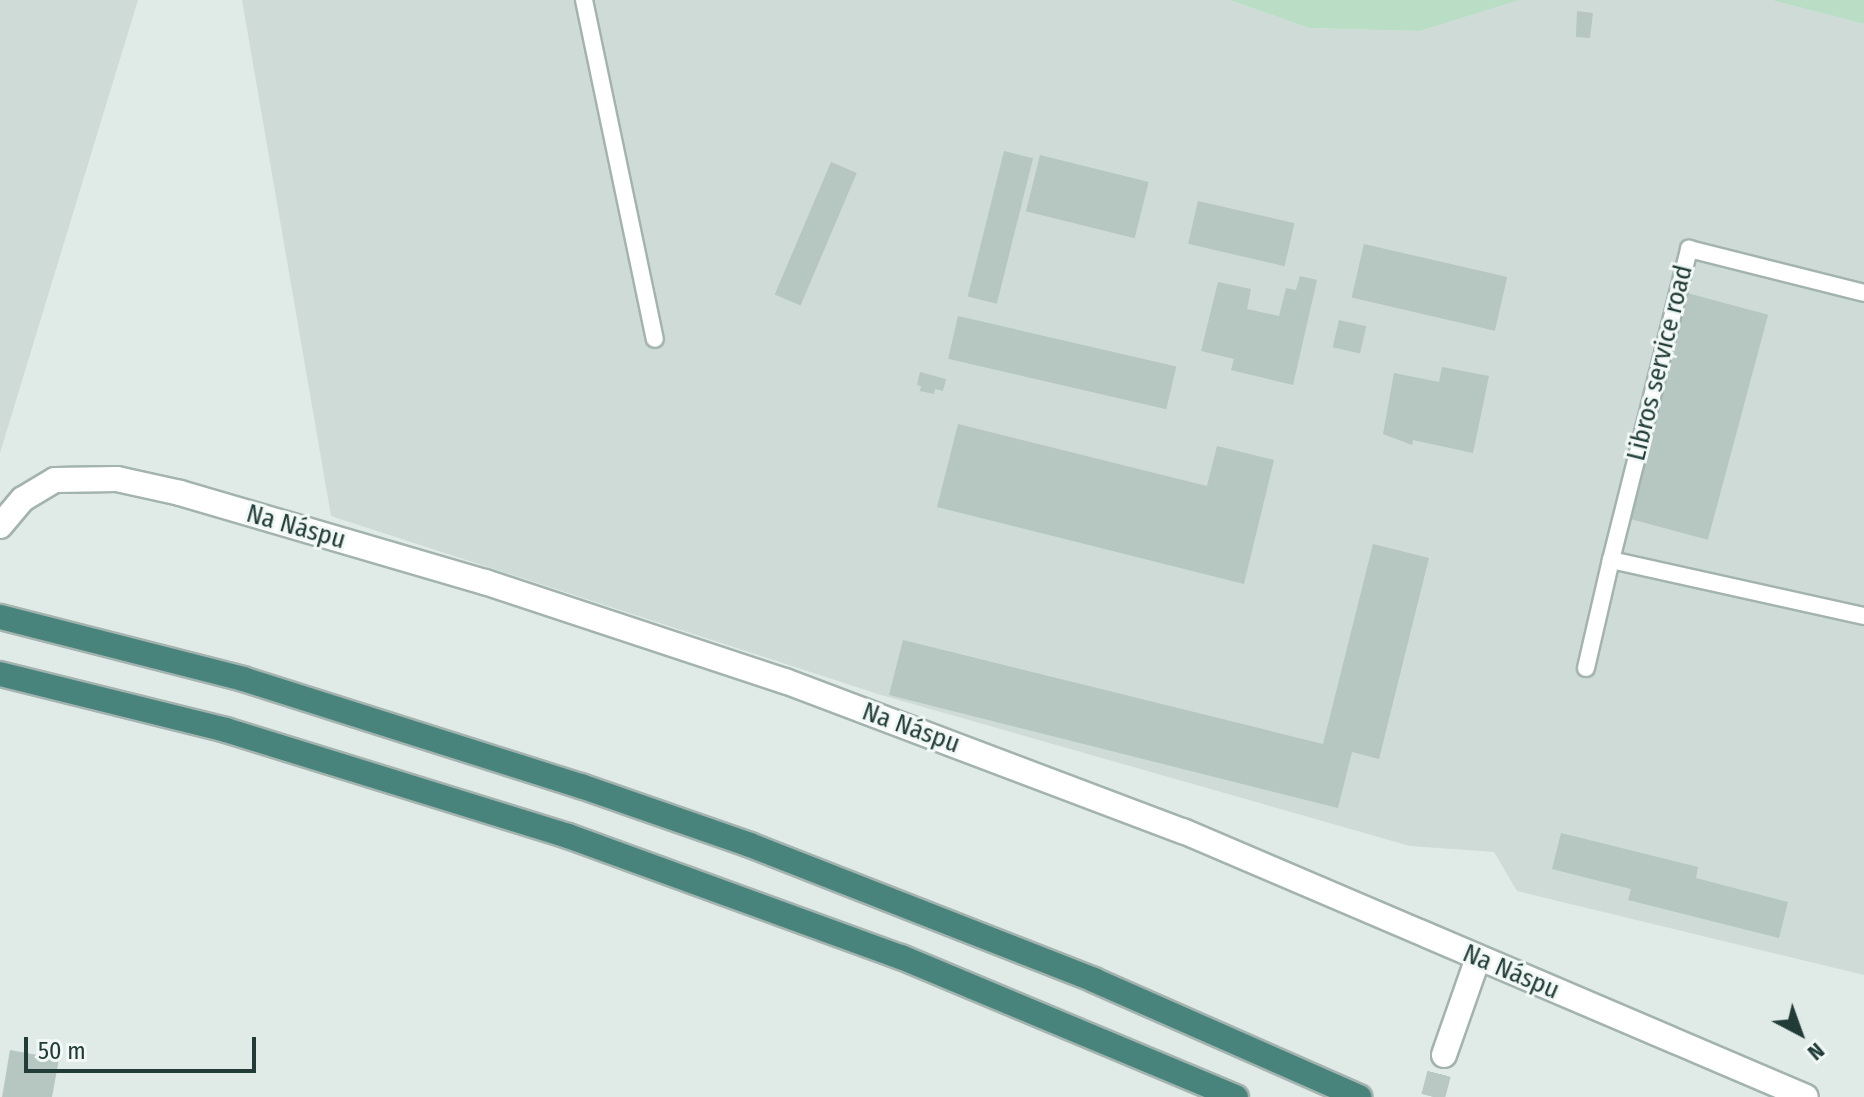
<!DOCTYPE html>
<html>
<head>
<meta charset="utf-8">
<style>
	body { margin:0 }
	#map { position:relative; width:1864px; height:1097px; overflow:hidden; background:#e0ebe7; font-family:"Fira Sans Condensed",sans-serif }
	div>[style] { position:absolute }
	.built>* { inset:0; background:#cfdbd6 }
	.green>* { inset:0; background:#b9ddc5 }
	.building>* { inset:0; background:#b6c6c0; transform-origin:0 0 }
	.minor-tunnel>* { height:24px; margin-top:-12px; transform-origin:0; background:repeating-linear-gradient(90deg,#bac8c4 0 24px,transparent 0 36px) }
	.roads { filter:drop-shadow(2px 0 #a3b3af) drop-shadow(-2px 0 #a3b3af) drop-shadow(0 2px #a3b3af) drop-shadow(0 -2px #a3b3af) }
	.service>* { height:16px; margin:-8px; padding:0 8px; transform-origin:8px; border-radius:8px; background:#fff }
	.minor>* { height:24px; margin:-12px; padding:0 12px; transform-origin:12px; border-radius:12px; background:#fff }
	.trunk>* { height:24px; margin:-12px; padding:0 12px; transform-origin:12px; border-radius:12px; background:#48847b }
	span { translate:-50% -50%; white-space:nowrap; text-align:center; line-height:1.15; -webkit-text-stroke:6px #f1f8f5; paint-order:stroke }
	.street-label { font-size:26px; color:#213c37 }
	.north { position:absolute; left:1760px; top:993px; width:80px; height:80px; -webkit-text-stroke:6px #f1f8f5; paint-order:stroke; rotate:139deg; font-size:22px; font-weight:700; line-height:32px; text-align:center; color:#213c37 }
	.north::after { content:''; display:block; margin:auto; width:28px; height:36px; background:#213c37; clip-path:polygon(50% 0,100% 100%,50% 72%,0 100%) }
	.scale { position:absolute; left:24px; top:1037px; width:232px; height:36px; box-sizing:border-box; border:4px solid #213c37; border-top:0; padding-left:10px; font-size:24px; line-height:28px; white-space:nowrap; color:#213c37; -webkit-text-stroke:6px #f1f8f5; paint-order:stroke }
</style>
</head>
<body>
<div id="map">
	<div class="built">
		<i style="clip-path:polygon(0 0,138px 0,0 453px)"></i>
		<i style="clip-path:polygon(242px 0,1230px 0,1309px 28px,1420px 31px,1520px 0,1771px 0,1864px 24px,1864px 975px,1517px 891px,1494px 852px,1410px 846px,881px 695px,331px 516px)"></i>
	</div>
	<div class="green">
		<i style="clip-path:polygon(1230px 0,1520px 0,1420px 31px,1309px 28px)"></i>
		<i style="clip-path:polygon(1771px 0,1864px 0,1864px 24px)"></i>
	</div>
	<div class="building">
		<i style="clip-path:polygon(1577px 11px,1593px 13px,1590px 38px,1576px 37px)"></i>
		<i style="left:1004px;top:151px;width:30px;height:150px;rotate:14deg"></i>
		<i style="left:1040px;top:155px;width:112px;height:58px;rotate:14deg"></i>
		<i style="left:831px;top:162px;width:28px;height:144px;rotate:23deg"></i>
		<i style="left:1198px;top:201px;width:99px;height:44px;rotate:13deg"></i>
		<i style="left:1364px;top:244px;width:147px;height:55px;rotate:13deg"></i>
		<i style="clip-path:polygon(1300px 276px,1317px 280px,1293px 385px,1231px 370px,1234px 359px,1201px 351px,1218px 282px,1251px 289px,1247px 309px,1279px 316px,1286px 288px,1296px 290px)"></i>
		<i style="left:1687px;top:293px;width:84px;height:233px;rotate:15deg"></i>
		<i style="left:958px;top:316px;width:224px;height:44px;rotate:13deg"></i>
		<i style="left:1339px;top:320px;width:28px;height:28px;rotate:13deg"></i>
		<i style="clip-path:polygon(1442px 367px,1489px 376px,1473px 453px,1413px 440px,1412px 445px,1383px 434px,1394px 373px,1439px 382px)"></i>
		<i style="clip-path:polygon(920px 372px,946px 379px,943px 391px,935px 389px,934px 394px,920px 391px,921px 386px,917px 385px)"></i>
		<i style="clip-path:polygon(958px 424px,1207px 486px,1217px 446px,1274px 460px,1244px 584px,937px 507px)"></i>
		<i style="clip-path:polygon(1373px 544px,1429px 558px,1379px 759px,1352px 752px,1338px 808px,889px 695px,903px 640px,1323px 744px)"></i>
		<i style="clip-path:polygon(1561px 833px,1698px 867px,1696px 878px,1788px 902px,1779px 938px,1628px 900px,1631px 889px,1552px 869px)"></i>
		<i style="clip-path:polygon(10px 1050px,59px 1059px,52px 1097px,2px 1097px)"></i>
	</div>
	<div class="minor-tunnel">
		<i style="left:1433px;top:1097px;width:43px;rotate:-75.3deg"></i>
	</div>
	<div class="roads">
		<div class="service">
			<i style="left:584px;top:0;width:346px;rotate:78.2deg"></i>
			<i style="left:1611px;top:560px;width:321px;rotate:-75.9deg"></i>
			<i style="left:1689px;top:249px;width:180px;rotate:14.1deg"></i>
			<i style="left:1586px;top:668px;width:111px;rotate:-77deg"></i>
			<i style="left:1611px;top:560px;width:259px;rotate:12.5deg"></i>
		</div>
		<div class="minor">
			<i style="left:0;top:526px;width:35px;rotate:-50deg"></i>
			<i style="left:23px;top:499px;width:37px;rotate:-31deg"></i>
			<i style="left:55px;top:480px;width:62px;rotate:-0.9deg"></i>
			<i style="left:117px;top:479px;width:65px;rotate:12.5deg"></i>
			<i style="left:180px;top:493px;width:318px;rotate:16.3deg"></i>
			<i style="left:485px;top:582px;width:316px;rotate:18.3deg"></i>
			<i style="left:785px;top:681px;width:425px;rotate:20.7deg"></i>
			<i style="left:1183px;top:831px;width:677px;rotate:23.12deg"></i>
			<i style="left:1444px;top:1055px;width:103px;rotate:-70.7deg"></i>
		</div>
		<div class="trunk">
			<i style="left:0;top:617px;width:251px;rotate:14.3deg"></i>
			<i style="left:243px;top:679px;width:355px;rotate:17.6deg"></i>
			<i style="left:581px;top:786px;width:179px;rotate:19.2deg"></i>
			<i style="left:750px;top:845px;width:370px;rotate:21.4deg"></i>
			<i style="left:1094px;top:980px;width:290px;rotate:23.8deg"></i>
			<i style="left:0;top:674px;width:233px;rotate:13.9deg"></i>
			<i style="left:226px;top:730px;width:358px;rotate:17.2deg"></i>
			<i style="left:568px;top:836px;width:354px;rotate:20deg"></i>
			<i style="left:901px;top:957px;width:363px;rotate:22.7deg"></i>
		</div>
	</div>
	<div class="street-label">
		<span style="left:1660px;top:363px;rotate:-76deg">Libros service road</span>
		<span style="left:296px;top:527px;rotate:16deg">Na Náspu</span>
		<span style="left:911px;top:728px;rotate:20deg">Na Náspu</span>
		<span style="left:1511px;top:972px;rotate:23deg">Na Náspu</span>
	</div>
	<div class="north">N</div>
	<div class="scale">50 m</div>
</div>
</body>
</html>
